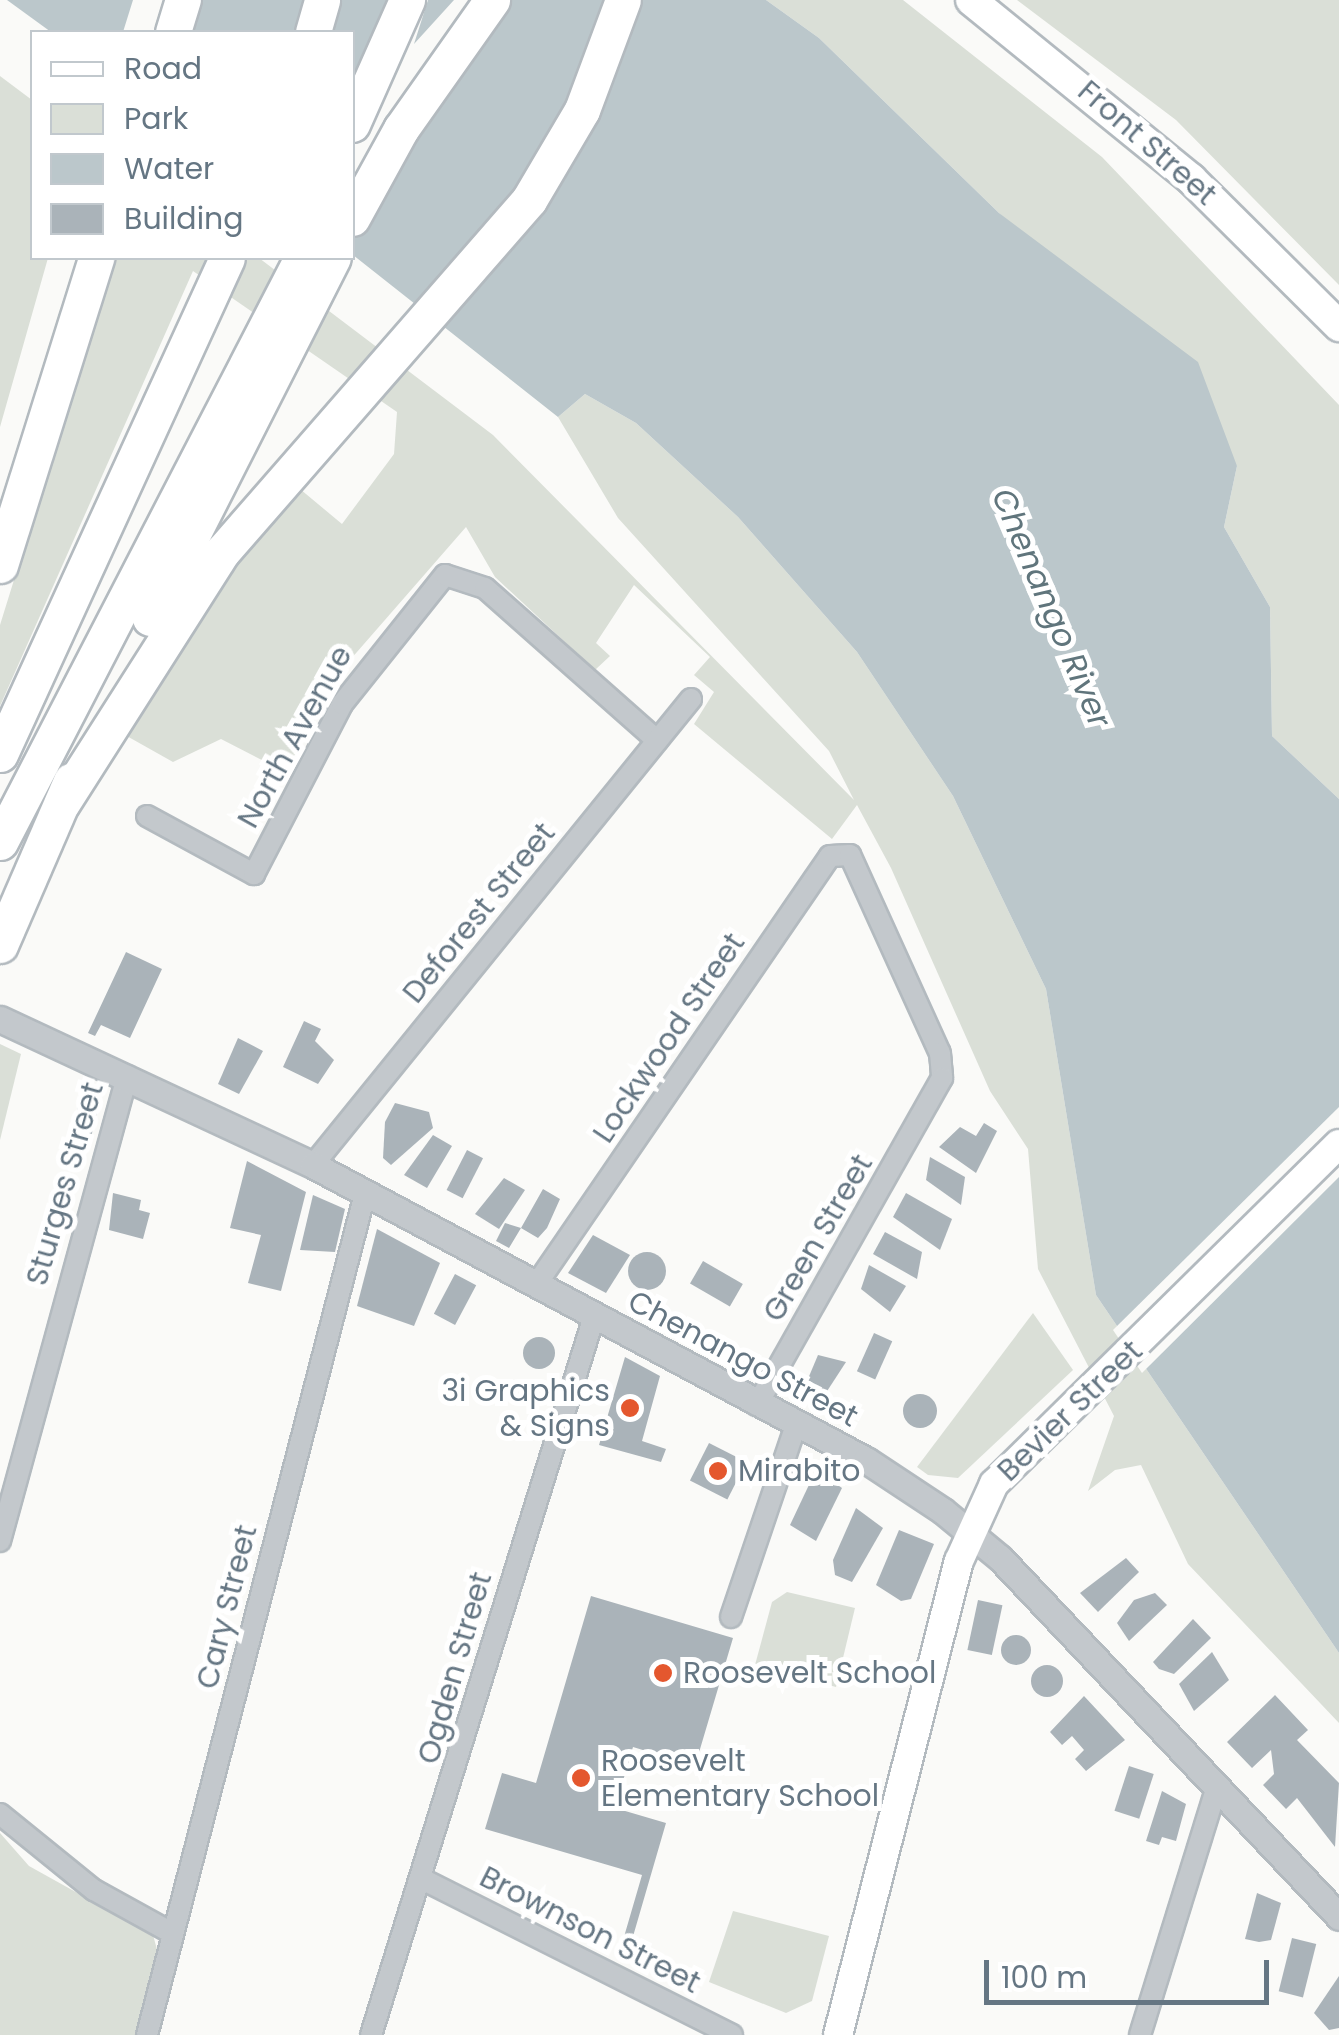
<!DOCTYPE html>
<html>
<head>
<meta charset="utf-8">
<style>
	body { margin:0 }
	#map { position:relative; width:1339px; height:2035px; overflow:hidden; background:#fafaf8; font-family:Poppins,sans-serif }
	div>[style] { position:absolute }
	.green>* { inset:0; background:#dadfd7 }
	.water>* { inset:0; background:#bbc7cb }
	.pier>* { inset:0; background:#fafaf8 }
	.building>* { inset:0; background:#aab3b9; transform-origin:0 0 }
	.round { border-radius:50% }
	.roads { filter:drop-shadow(2px 0 #b3babf) drop-shadow(-2px 0 #b3babf) drop-shadow(0 2px #b3babf) drop-shadow(0 -2px #b3babf) }
	.minor>* { height:20px; margin:-10px; padding:0 10px; transform-origin:10px; border-radius:10px; background:#c3c8cc }
	.tertiary>* { height:25px; margin:-12.5px; padding:0 12.5px; transform-origin:12.5px; border-radius:12.5px; background:#c3c8cc }
	.secondary>* { height:28px; margin:-14px; padding:0 14px; transform-origin:14px; border-radius:14px; background:#fff }
	.primary>* { height:30px; margin:-15px; padding:0 15px; transform-origin:15px; border-radius:15px; background:#fff }
	.motorway>* { height:35px; margin:-17.5px; padding:0 17.5px; transform-origin:17.5px; border-radius:17.5px; background:#fff }
	.dots>* { width:28px; height:28px; translate:-50% -50%; box-sizing:border-box; border:5px solid #fff; border-radius:50% }
	span { translate:-50% -50%; white-space:nowrap; text-align:center; line-height:1.15; -webkit-text-stroke:10px #fff; paint-order:stroke }
	.street-label { font-size:30px; color:#657683 }
	.poi-label { font-size:30px; color:#657683 }
	.right { translate:-100% -50%; text-align:right }
	.left { translate:0 -50%; text-align:left }
	.water-label { font-size:32px; color:#60757c; font-style:italic }
	.legend { position:absolute; left:30px; top:30px; width:325px; height:230px; box-sizing:border-box; background:#fff; border:2px solid #c1c8cd; margin:0; padding:12px 18px; list-style:none; font-size:30px; color:#657683 }
	.legend li { display:flex; align-items:center; gap:20px; height:50px }
	.legend b { width:50px; border:2px solid #c1c8cd }
	.scale { position:absolute; left:984px; top:1960px; width:285px; height:45px; box-sizing:border-box; border:5px solid #657683; border-top:0; padding-left:12px; font-size:30px; line-height:35px; white-space:nowrap; color:#657683; -webkit-text-stroke:8px #fff; paint-order:stroke }
</style>
</head>
<body>
<div id="map">
	<div class="green">
		<i style="clip-path:polygon(766px 0,903px 0,1102px 157px,1339px 405px,1339px 799px,1272px 736px,1270px 607px,1224px 527px,1237px 466px,999px 213px,819px 38px)"></i>
		<i style="clip-path:polygon(1017px 0,1339px 0,1339px 285px,1176px 120px)"></i>
		<i style="clip-path:polygon(0 76px,32px 100px,32px 258px,48px 258px,0 427px)"></i>
		<i style="clip-path:polygon(114px 258px,259px 258px,493px 435px,854px 800px,829px 751px,618px 518px,558px 417px,585px 394px,636px 423px,738px 517px,857px 652px,953px 796px,1046px 989px,1096px 1295px,1339px 1653px,1339px 1723px,1188px 1564px,1141px 1465px,1115px 1470px,1088px 1491px,1114px 1416px,1038px 1269px,1028px 1149px,990px 1091px,891px 868px,857px 805px,832px 839px,694px 724px,714px 692px,694px 675px,710px 657px,634px 585px,596px 643px,610px 656px,595px 670px,495px 577px,466px 527px,350px 660px,285px 772px,221px 739px,173px 762px,125px 735px,200px 610px,300px 489px,342px 524px,394px 454px,397px 412px,193px 271px,0 706px,0 625px)"></i>
		<i style="clip-path:polygon(0 1044px,21px 1054px,0 1140px)"></i>
		<i style="clip-path:polygon(1033px 1313px,1073px 1370px,958px 1478px,928px 1475px,917px 1467px)"></i>
		<i style="clip-path:polygon(787px 1592px,855px 1608px,836px 1687px,755px 1665px,772px 1602px)"></i>
		<i style="clip-path:polygon(0 1833px,29px 1866px,153px 1935px,158px 1953px,138px 2035px,0 2035px)"></i>
		<i style="clip-path:polygon(733px 1911px,829px 1936px,812px 2001px,786px 2013px,709px 1982px)"></i>
	</div>
	<div class="water">
		<i style="clip-path:polygon(7px 0,766px 0,819px 38px,999px 213px,1198px 362px,1237px 466px,1224px 527px,1270px 607px,1272px 736px,1339px 799px,1339px 1653px,1096px 1295px,1046px 989px,953px 796px,857px 652px,738px 517px,636px 423px,585px 394px,558px 417px,353px 255px,352px 32px,51px 32px)"></i>
	</div>
	<div class="pier">
		<i style="clip-path:polygon(133px 0,197px 0,186px 32px,123px 32px)"></i>
		<i style="clip-path:polygon(387px 0,428px 0,414px 44px,454px 0,512px 0,396px 153px,353px 238px,353px 82px)"></i>
		<i style="clip-path:polygon(1339px 1107px,1339px 1177px,1142px 1373px,1113px 1330px)"></i>
	</div>
	<div class="building">
		<i style="clip-path:polygon(126px 952px,162px 969px,130px 1038px,101px 1025px,95px 1036px,88px 1033px)"></i>
		<i style="clip-path:polygon(304px 1021px,321px 1029px,315px 1041px,334px 1060px,318px 1084px,283px 1067px)"></i>
		<i style="clip-path:polygon(238px 1038px,263px 1051px,239px 1094px,218px 1084px)"></i>
		<i style="clip-path:polygon(84px 1081px,102px 1092px,91px 1137px,72px 1132px)"></i>
		<i style="clip-path:polygon(395px 1103px,429px 1112px,433px 1128px,391px 1165px,383px 1158px,385px 1122px)"></i>
		<i style="clip-path:polygon(984px 1123px,997px 1131px,976px 1173px,939px 1147px,960px 1127px,976px 1136px)"></i>
		<i style="clip-path:polygon(433px 1135px,452px 1146px,427px 1188px,404px 1175px)"></i>
		<i style="left:467px;top:1150px;width:18px;height:45px;rotate:27deg"></i>
		<i style="clip-path:polygon(930px 1157px,965px 1177px,961px 1205px,926px 1180px)"></i>
		<i style="clip-path:polygon(247px 1161px,306px 1192px,281px 1291px,248px 1283px,261px 1235px,230px 1228px)"></i>
		<i style="clip-path:polygon(504px 1178px,525px 1190px,499px 1229px,475px 1214px)"></i>
		<i style="clip-path:polygon(543px 1189px,560px 1199px,547px 1228px,538px 1238px,521px 1228px,509px 1248px,496px 1241px,505px 1223px,521px 1228px)"></i>
		<i style="clip-path:polygon(113px 1193px,141px 1200px,139px 1210px,150px 1213px,143px 1239px,109px 1230px)"></i>
		<i style="clip-path:polygon(906px 1193px,952px 1219px,940px 1250px,893px 1217px)"></i>
		<i style="clip-path:polygon(313px 1195px,345px 1209px,335px 1252px,300px 1250px)"></i>
		<i style="clip-path:polygon(377px 1229px,440px 1263px,414px 1326px,357px 1306px)"></i>
		<i style="clip-path:polygon(885px 1232px,922px 1252px,917px 1279px,873px 1254px)"></i>
		<i style="clip-path:polygon(593px 1235px,630px 1255px,606px 1293px,568px 1273px)"></i>
		<i class="round" style="left:628px;top:1252px;width:38px;height:38px"></i>
		<i style="left:703px;top:1261px;width:46px;height:26px;rotate:30deg"></i>
		<i style="clip-path:polygon(869px 1265px,906px 1286px,890px 1312px,861px 1289px)"></i>
		<i style="left:455px;top:1274px;width:24px;height:45px;rotate:28deg"></i>
		<i style="left:874px;top:1333px;width:20px;height:42px;rotate:24deg"></i>
		<i class="round" style="left:523px;top:1337px;width:32px;height:32px"></i>
		<i style="clip-path:polygon(818px 1355px,846px 1362px,820px 1402px,802px 1393px)"></i>
		<i style="clip-path:polygon(625px 1357px,660px 1376px,642px 1441px,666px 1449px,661px 1462px,599px 1445px)"></i>
		<i class="round" style="left:903px;top:1394px;width:34px;height:34px"></i>
		<i style="left:709px;top:1443px;width:42px;height:42px;rotate:27deg"></i>
		<i style="clip-path:polygon(816px 1470px,842px 1488px,816px 1541px,790px 1525px)"></i>
		<i style="clip-path:polygon(856px 1508px,883px 1528px,852px 1582px,835px 1575px,833px 1560px)"></i>
		<i style="clip-path:polygon(899px 1530px,934px 1544px,911px 1599px,901px 1601px,876px 1585px)"></i>
		<i style="clip-path:polygon(1126px 1558px,1139px 1572px,1098px 1612px,1080px 1593px)"></i>
		<i style="clip-path:polygon(1155px 1593px,1167px 1605px,1129px 1641px,1117px 1623px,1134px 1600px)"></i>
		<i style="clip-path:polygon(591px 1596px,733px 1638px,695px 1766px,633px 1747px,615px 1808px,666px 1823px,627px 1957px,619px 1954px,642px 1875px,485px 1829px,502px 1773px,536px 1783px)"></i>
		<i style="left:978px;top:1600px;width:25px;height:51px;rotate:12deg"></i>
		<i style="clip-path:polygon(1193px 1619px,1211px 1638px,1174px 1674px,1159px 1669px,1153px 1662px)"></i>
		<i class="round" style="left:1001px;top:1635px;width:30px;height:30px"></i>
		<i style="clip-path:polygon(1212px 1652px,1229px 1680px,1194px 1711px,1179px 1684px)"></i>
		<i class="round" style="left:1031px;top:1665px;width:32px;height:32px"></i>
		<i style="clip-path:polygon(1275px 1695px,1308px 1730px,1297px 1740px,1339px 1783px,1335px 1847px,1297px 1798px,1286px 1809px,1263px 1785px,1274px 1774px,1271px 1750px,1252px 1768px,1227px 1742px)"></i>
		<i style="clip-path:polygon(1084px 1696px,1125px 1740px,1086px 1771px,1075px 1759px,1084px 1750px,1072px 1736px,1062px 1745px,1050px 1732px)"></i>
		<i style="left:1129px;top:1766px;width:26px;height:47px;rotate:18deg"></i>
		<i style="clip-path:polygon(1162px 1791px,1186px 1804px,1176px 1841px,1162px 1837px,1159px 1845px,1146px 1841px)"></i>
		<i style="clip-path:polygon(1257px 1893px,1281px 1903px,1271px 1940px,1259px 1942px,1245px 1939px)"></i>
		<i style="left:1292px;top:1938px;width:25px;height:55px;rotate:14deg"></i>
		<i style="clip-path:polygon(1339px 1976px,1339px 2028px,1329px 2030px,1314px 2013px)"></i>
	</div>
	<div class="roads">
		<div class="minor">
			<i style="left:147px;top:816px;width:122px;rotate:28.5deg"></i>
			<i style="left:254px;top:874px;width:191px;rotate:-62.6deg"></i>
			<i style="left:342px;top:704px;width:165px;rotate:-51.4deg"></i>
			<i style="left:445px;top:575px;width:42px;rotate:18deg"></i>
			<i style="left:485px;top:588px;width:230px;rotate:41.5deg"></i>
			<i style="left:313px;top:1165px;width:600px;rotate:-50.95deg"></i>
			<i style="left:536px;top:1285px;width:520px;rotate:-55.58deg"></i>
			<i style="left:830px;top:856px;width:20px;rotate:-3deg"></i>
			<i style="left:850px;top:855px;width:217px;rotate:65.6deg"></i>
			<i style="left:940px;top:1053px;width:25px;rotate:85deg"></i>
			<i style="left:942px;top:1078px;width:376px;rotate:119.5deg"></i>
			<i style="left:0;top:1541px;width:482px;rotate:-74.7deg"></i>
			<i style="left:731px;top:1617px;width:203px;rotate:-71.3deg"></i>
			<i style="left:0;top:1814px;width:121px;rotate:39deg"></i>
			<i style="left:94px;top:1890px;width:89px;rotate:28.9deg"></i>
			<i style="left:422px;top:1879px;width:347px;rotate:26.7deg"></i>
			<i style="left:147px;top:2035px;width:869px;rotate:-75.47deg"></i>
			<i style="left:371px;top:2035px;width:752px;rotate:-72.75deg"></i>
			<i style="left:1140px;top:2035px;width:257px;rotate:-72.8deg"></i>
		</div>
		<div class="tertiary">
			<i style="left:0;top:1019px;width:345px;rotate:25deg"></i>
			<i style="left:313px;top:1165px;width:627px;rotate:28.08deg"></i>
			<i style="left:866px;top:1460px;width:92px;rotate:33.5deg"></i>
			<i style="left:943px;top:1511px;width:74px;rotate:39.5deg"></i>
			<i style="left:1000px;top:1558px;width:494px;rotate:46.6deg"></i>
		</div>
		<div class="secondary">
			<i style="left:838px;top:2035px;width:489px;rotate:-75.7deg"></i>
			<i style="left:959px;top:1561px;width:85px;rotate:-65.6deg"></i>
			<i style="left:994px;top:1484px;width:484px;rotate:-44.6deg"></i>
		</div>
		<div class="primary">
			<i style="left:971px;top:0;width:284px;rotate:39.1deg"></i>
			<i style="left:1191px;top:179px;width:209px;rotate:44.8deg"></i>
		</div>
		<div class="motorway">
			<i style="left:173px;top:32px;width:34px;rotate:-73deg"></i>
			<i style="left:313px;top:32px;width:33px;rotate:-74deg"></i>
			<i style="left:352px;top:124px;width:136px;rotate:-66.1deg"></i>
			<i style="left:352px;top:218px;width:102px;rotate:-61.2deg"></i>
			<i style="left:401px;top:129px;width:158px;rotate:-54.8deg"></i>
			<i style="left:0;top:565px;width:322px;rotate:-72.6deg"></i>
			<i style="left:150px;top:618px;width:404px;rotate:-63.1deg"></i>
			<i style="left:0;top:754px;width:545px;rotate:-65.41deg"></i>
			<i style="left:62px;top:803px;width:298px;rotate:-57.5deg"></i>
			<i style="left:222px;top:552px;width:467px;rotate:-48.9deg"></i>
			<i style="left:529px;top:200px;width:104px;rotate:-59.5deg"></i>
			<i style="left:582px;top:110px;width:117px;rotate:-69.6deg"></i>
			<i style="left:0;top:842px;width:657px;rotate:-62.66deg"></i>
			<i style="left:0;top:945px;width:179px;rotate:-66.6deg"></i>
		</div>
	</div>
	<div class="dots">
		<i style="left:630px;top:1408px;background:#e4572e"></i>
		<i style="left:718px;top:1471px;background:#e4572e"></i>
		<i style="left:663px;top:1673px;background:#e4572e"></i>
		<i style="left:581px;top:1778px;background:#e4572e"></i>
	</div>
	<div class="street-label">
		<span style="left:1147px;top:143px;rotate:41deg">Front Street</span>
		<span style="left:295px;top:737px;rotate:-61deg">North Avenue</span>
		<span style="left:479px;top:913px;rotate:-51deg">Deforest Street</span>
		<span style="left:669px;top:1038px;rotate:-56deg">Lockwood Street</span>
		<span style="left:65px;top:1184px;rotate:-74deg">Sturges Street</span>
		<span style="left:818px;top:1238px;rotate:-60deg">Green Street</span>
		<span style="left:743px;top:1359px;rotate:28deg">Chenango Street</span>
		<span style="left:1070px;top:1411px;rotate:-44deg">Bevier Street</span>
		<span style="left:227px;top:1607px;rotate:-76deg">Cary Street</span>
		<span style="left:455px;top:1668px;rotate:-74deg">Ogden Street</span>
		<span style="left:590px;top:1930px;rotate:27deg">Brownson Street</span>
	</div>
	<div class="poi-label">
		<span class="right" style="left:610px;top:1408px">3i Graphics<br>&amp; Signs</span>
		<span class="left" style="left:738px;top:1471px">Mirabito</span>
		<span class="left" style="left:683px;top:1673px">Roosevelt School</span>
		<span class="left" style="left:601px;top:1778px">Roosevelt<br>Elementary School</span>
	</div>
	<div class="water-label">
		<span style="left:1051px;top:608px;rotate:67deg">Chenango River</span>
	</div>
	<ul class="legend">
	<li><b style="height:12px;background:#fff"></b>Road</li>
	<li><b style="height:28px;background:#dadfd7"></b>Park</li>
	<li><b style="height:28px;background:#bbc7cb"></b>Water</li>
	<li><b style="height:28px;background:#aab3b9"></b>Building</li>
	</ul>
	<div class="scale">100 m</div>
</div>
</body>
</html>
